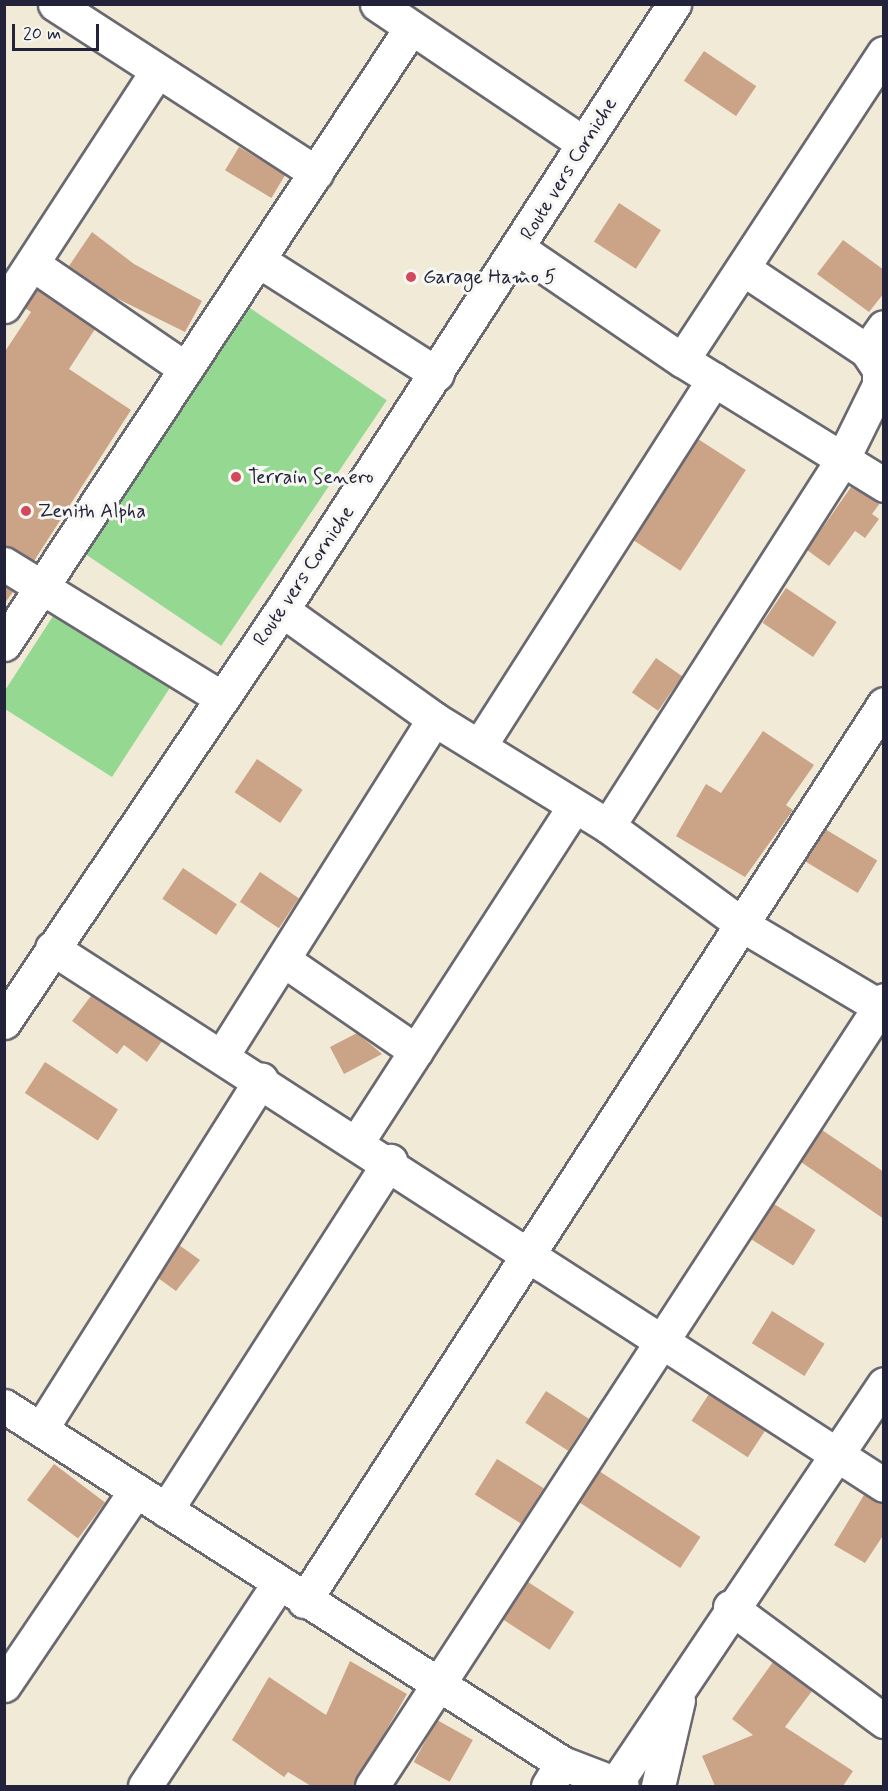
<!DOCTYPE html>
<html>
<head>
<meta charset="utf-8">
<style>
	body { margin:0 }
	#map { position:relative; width:888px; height:1791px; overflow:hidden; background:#f1ead6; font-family:Mynerve,sans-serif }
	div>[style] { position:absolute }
	.green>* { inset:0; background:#94d891; transform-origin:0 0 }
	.building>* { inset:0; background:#cba387; transform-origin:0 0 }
	.roads { filter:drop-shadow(2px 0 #6a6871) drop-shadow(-2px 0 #6a6871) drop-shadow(0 2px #6a6871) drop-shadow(0 -2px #6a6871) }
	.minor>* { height:33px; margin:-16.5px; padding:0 16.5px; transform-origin:16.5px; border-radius:16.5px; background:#fff }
	.major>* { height:33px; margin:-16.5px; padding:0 16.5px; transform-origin:16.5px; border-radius:16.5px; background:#fff }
	.dots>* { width:16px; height:16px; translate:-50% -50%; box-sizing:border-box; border:3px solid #f6f6f2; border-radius:50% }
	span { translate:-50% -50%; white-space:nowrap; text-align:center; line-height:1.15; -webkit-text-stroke:6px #f6f6f2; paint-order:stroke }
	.street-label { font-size:20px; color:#22223b }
	.poi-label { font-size:20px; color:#22223b }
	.left { translate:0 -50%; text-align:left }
	.frame { position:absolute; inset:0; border:6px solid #22223b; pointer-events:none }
	.scale { position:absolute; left:12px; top:24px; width:87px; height:27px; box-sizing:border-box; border:3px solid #22223b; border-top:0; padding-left:8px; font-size:18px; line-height:21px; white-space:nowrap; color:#22223b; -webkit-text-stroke:4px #f6f6f2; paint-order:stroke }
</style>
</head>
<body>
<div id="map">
	<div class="green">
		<i style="left:250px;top:308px;width:165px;height:296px;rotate:34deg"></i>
		<i style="clip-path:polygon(57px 610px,173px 683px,112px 777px,5px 709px,4px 692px)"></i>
	</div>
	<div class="building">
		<i style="left:704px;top:51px;width:63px;height:36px;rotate:34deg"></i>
		<i style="left:239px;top:147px;width:54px;height:27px;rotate:31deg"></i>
		<i style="left:619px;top:203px;width:50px;height:46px;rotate:33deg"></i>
		<i style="clip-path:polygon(92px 232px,134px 264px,202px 301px,185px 332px,116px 298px,69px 266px)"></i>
		<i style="clip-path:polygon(843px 240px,884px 270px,884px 293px,869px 312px,817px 274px)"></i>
		<i style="clip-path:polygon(37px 290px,95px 329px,69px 369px,131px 410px,34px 561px,4px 545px,4px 353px,31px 312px,25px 308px)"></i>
		<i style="left:698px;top:439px;width:57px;height:120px;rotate:33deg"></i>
		<i style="clip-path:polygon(851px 487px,880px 503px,872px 514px,879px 519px,865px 538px,855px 531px,829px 566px,807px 550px)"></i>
		<i style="clip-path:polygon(4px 586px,13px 592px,4px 604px)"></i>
		<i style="left:786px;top:588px;width:61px;height:42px;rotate:34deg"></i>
		<i style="left:656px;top:658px;width:32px;height:42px;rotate:35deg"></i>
		<i style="clip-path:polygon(763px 731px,814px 765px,786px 805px,793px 810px,745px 877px,676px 836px,706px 784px,721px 793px)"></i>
		<i style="left:257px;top:759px;width:55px;height:40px;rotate:34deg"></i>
		<i style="left:825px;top:829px;width:61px;height:38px;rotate:31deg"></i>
		<i style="left:183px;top:868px;width:65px;height:37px;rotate:34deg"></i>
		<i style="left:260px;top:872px;width:47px;height:36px;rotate:34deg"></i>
		<i style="clip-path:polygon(91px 996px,162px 1041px,147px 1062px,124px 1045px,117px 1054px,72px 1021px)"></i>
		<i style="clip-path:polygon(357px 1033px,382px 1054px,344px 1074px,330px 1047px)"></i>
		<i style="left:45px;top:1062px;width:87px;height:37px;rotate:33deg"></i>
		<i style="clip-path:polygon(822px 1130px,884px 1172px,884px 1219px,801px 1162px)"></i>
		<i style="left:774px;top:1204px;width:49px;height:42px;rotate:32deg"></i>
		<i style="clip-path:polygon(179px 1245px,200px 1260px,176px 1291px,158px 1278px)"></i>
		<i style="left:772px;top:1311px;width:62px;height:38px;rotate:32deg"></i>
		<i style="left:546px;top:1391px;width:51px;height:38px;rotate:33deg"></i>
		<i style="left:709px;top:1394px;width:67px;height:32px;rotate:33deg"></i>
		<i style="left:497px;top:1459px;width:55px;height:42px;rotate:32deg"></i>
		<i style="left:54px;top:1464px;width:64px;height:45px;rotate:37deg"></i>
		<i style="left:599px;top:1471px;width:121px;height:37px;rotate:33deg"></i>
		<i style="clip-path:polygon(864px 1495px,884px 1504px,884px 1534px,865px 1563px,834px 1545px)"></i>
		<i style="left:528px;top:1582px;width:55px;height:45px;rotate:33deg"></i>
		<i style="clip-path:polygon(350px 1661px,407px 1694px,354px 1786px,311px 1786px,288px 1772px,284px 1777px,232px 1740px,269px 1677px,326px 1715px)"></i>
		<i style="clip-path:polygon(773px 1662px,812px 1691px,785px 1727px,853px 1771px,843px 1786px,715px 1786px,702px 1756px,753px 1735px,732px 1719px)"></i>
		<i style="left:437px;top:1720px;width:41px;height:48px;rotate:29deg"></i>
	</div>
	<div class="roads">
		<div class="minor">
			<i style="left:55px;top:4px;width:311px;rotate:32.9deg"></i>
			<i style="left:377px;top:4px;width:249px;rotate:34deg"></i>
			<i style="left:519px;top:249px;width:197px;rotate:34.3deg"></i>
			<i style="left:682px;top:360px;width:238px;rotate:31.7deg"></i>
			<i style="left:258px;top:260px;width:212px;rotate:32.5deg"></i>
			<i style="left:34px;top:265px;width:184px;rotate:34.4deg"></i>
			<i style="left:4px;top:306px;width:280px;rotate:-56.9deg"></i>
			<i style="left:867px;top:351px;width:29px;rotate:-55deg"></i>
			<i style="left:682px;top:360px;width:367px;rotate:-56.7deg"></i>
			<i style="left:4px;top:564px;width:256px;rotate:31.6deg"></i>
			<i style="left:282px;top:610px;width:187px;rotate:35.6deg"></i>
			<i style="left:434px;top:719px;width:204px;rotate:31.6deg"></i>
			<i style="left:608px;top:826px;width:169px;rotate:36.3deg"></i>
			<i style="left:744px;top:926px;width:163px;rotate:30.7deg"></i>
			<i style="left:4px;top:644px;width:738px;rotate:-56.55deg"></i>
			<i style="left:480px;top:745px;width:434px;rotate:-57.4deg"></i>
			<i style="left:608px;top:826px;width:437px;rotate:-57.4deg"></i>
			<i style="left:843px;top:458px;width:81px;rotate:-63.7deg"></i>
			<i style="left:879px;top:385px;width:16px;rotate:-90deg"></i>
			<i style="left:879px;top:369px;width:22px;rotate:-124deg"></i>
			<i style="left:867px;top:351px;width:146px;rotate:-146.4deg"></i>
			<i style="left:52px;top:948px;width:990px;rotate:32.84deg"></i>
			<i style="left:285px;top:961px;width:159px;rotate:34.5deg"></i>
			<i style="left:223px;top:1054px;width:396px;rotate:-57.8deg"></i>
			<i style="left:357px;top:1142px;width:400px;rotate:-57.1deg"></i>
			<i style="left:4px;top:1406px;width:662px;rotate:32.61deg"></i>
			<i style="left:562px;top:1763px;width:64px;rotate:21deg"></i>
			<i style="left:41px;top:1429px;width:413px;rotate:-57.8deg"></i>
			<i style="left:166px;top:1510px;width:415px;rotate:-57.3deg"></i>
			<i style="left:304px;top:1601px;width:1068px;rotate:-57.11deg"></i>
			<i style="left:730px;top:1607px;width:192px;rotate:36.5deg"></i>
			<i style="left:4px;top:1685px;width:235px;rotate:-55.9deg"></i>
			<i style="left:145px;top:1786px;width:243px;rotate:-56.6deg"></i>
			<i style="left:372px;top:1786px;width:938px;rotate:-56.92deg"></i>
			<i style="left:548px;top:1786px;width:27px;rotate:-59deg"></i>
			<i style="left:614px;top:1786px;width:484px;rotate:-56.1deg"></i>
			<i style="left:658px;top:1786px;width:88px;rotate:-76.9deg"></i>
		</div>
		<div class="major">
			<i style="left:4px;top:1022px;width:497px;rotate:-56deg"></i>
			<i style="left:282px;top:610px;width:722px;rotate:-57.1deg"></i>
		</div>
	</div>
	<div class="dots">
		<i style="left:411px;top:277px;background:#d1495b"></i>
		<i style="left:236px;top:477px;background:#d1495b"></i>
		<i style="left:26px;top:511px;background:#d1495b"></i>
	</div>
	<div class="street-label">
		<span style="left:569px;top:169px;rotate:-58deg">Route vers Corniche</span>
		<span style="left:304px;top:576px;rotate:-56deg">Route vers Corniche</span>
	</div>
	<div class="poi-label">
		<span class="left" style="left:423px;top:277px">Garage Hamo 5</span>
		<span class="left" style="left:248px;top:477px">Terrain Senero</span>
		<span class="left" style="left:38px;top:511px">Zenith Alpha</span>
	</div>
	<div class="frame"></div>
	<div class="scale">20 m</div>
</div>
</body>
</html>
